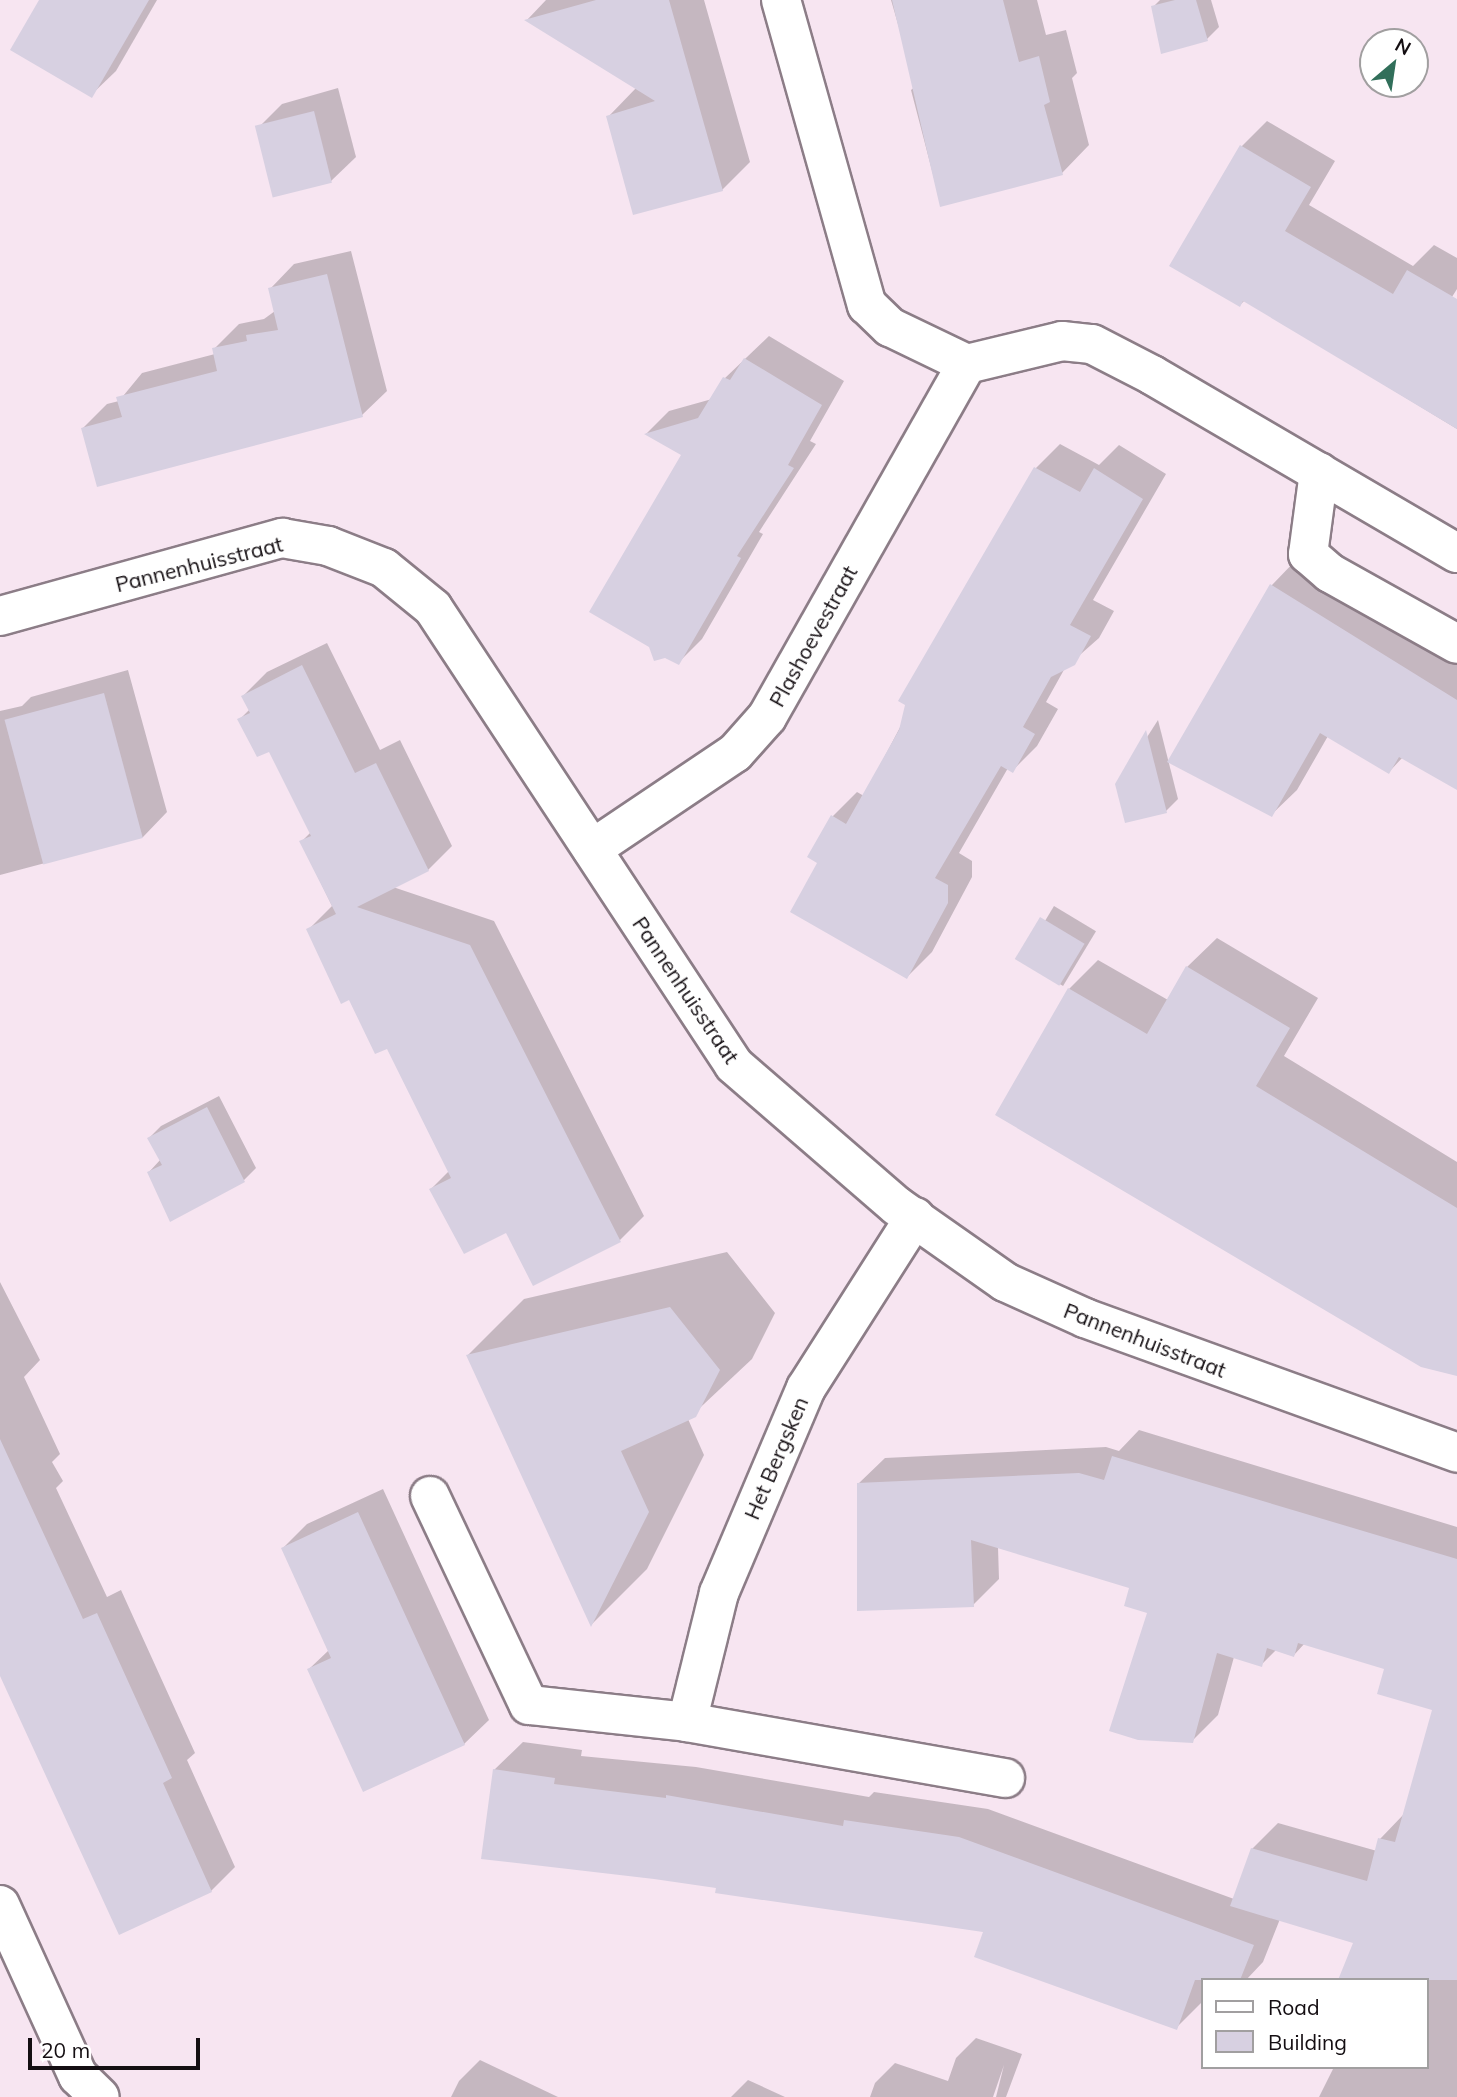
<!DOCTYPE html>
<html>
<head>
<meta charset="utf-8">
<style>
	body { margin:0 }
	#map { position:relative; width:1457px; height:2097px; overflow:hidden; background:#f7e5f1; font-family:Mulish,sans-serif }
	div>[style] { position:absolute }
	.shadow>* { inset:0; background:#0003; transform-origin:0 0 }
	.building>* { inset:0; background:#d7d0e1; transform-origin:0 0 }
	.roads { filter:drop-shadow(2px 0 #8c7d87) drop-shadow(-2px 0 #8c7d87) drop-shadow(0 2px #8c7d87) drop-shadow(0 -2px #8c7d87) }
	.minor>* { height:38px; margin:-19px; padding:0 19px; transform-origin:19px; border-radius:19px; background:#fff }
	span { translate:-50% -50%; white-space:nowrap; text-align:center; line-height:1.15; -webkit-text-stroke:7px #fff; paint-order:stroke }
	.street-label { font-size:21px; color:#140e12 }
	.legend { position:absolute; left:1201px; top:1978px; width:228px; height:91px; box-sizing:border-box; background:#fff; border:2px solid #a19fa0; margin:0; padding:9px 12px; list-style:none; font-size:21px; color:#140e12 }
	.legend li { display:flex; align-items:center; gap:14px; height:35px }
	.legend b { width:35px; border:2px solid #a19fa0 }
	.north { position:absolute; left:1359px; top:28px; width:70px; height:70px; box-sizing:border-box; background:#fff; border:2px solid #a19fa0; border-radius:50%; rotate:29deg; font-size:19px; font-weight:700; line-height:28px; text-align:center; color:#140e12 }
	.north::after { content:''; display:block; margin:auto; width:24px; height:32px; background:#316f5a; clip-path:polygon(50% 0,100% 100%,50% 72%,0 100%) }
	.scale { position:absolute; left:28px; top:2038px; width:172px; height:32px; box-sizing:border-box; border:4px solid #140e12; border-top:0; padding-left:9px; font-size:21px; line-height:24px; white-space:nowrap; color:#140e12; -webkit-text-stroke:5px #fff; paint-order:stroke }
</style>
</head>
<body>
<div id="map">
	<div class="shadow">
		<i style="clip-path:polygon(41px 0,157px 0,116px 71px,91px 95px)"></i>
		<i style="clip-path:polygon(546px 0,704px 0,750px 162px,722px 190px,608px 117px,637px 87px,527px 20px)"></i>
		<i style="clip-path:polygon(891px 0,1037px 0,1046px 35px,1066px 30px,1077px 73px,1072px 78px,1089px 145px,1062px 173px,941px 205px,911px 90px,916px 86px)"></i>
		<i style="clip-path:polygon(1160px 0,1211px 0,1219px 27px,1207px 39px,1153px 7px)"></i>
		<i style="clip-path:polygon(338px 88px,356px 157px,331px 181px,257px 129px,282px 104px)"></i>
		<i style="clip-path:polygon(1267px 121px,1335px 161px,1309px 205px,1413px 266px,1434px 245px,1457px 258px,1457px 289px,1445px 308px,1457px 315px,1457px 429px,1245px 300px,1240px 305px,1242px 146px)"></i>
		<i style="clip-path:polygon(351px 251px,387px 391px,362px 415px,83px 428px,107px 404px,119px 401px,142px 373px,215px 354px,214px 349px,239px 324px,264px 319px,275px 311px,270px 289px,294px 264px)"></i>
		<i style="clip-path:polygon(769px 336px,844px 381px,810px 441px,816px 444px,759px 532px,763px 534px,702px 639px,678px 663px,684px 455px,646px 434px,669px 411px,712px 399px,724px 379px)"></i>
		<i style="clip-path:polygon(1060px 444px,1099px 465px,1119px 445px,1166px 474px,1093px 600px,1114px 611px,1099px 638px,1065px 668px,1046px 702px,1058px 709px,1037px 746px,1013px 770px,1008px 768px,959px 853px,972px 861px,972px 877px,932px 952px,907px 977px,820px 863px,833px 816px,857px 792px,864px 796px,1036px 468px)"></i>
		<i style="clip-path:polygon(1297px 559px,1457px 659px,1457px 788px,1403px 757px,1389px 772px,1328px 736px,1297px 790px,1271px 815px,1169px 762px,1272px 585px)"></i>
		<i style="clip-path:polygon(327px 643px,380px 750px,400px 740px,452px 846px,428px 870px,393px 887px,494px 921px,644px 1216px,620px 1240px,507px 1230px,431px 1189px,449px 1171px,387px 1047px,350px 998px,308px 930px,332px 906px,301px 842px,311px 832px,270px 750px,239px 720px,250px 709px,243px 696px,267px 672px)"></i>
		<i style="clip-path:polygon(128px 670px,167px 812px,143px 837px,0 875px,0 711px,22px 706px,31px 697px)"></i>
		<i style="clip-path:polygon(1158px 720px,1178px 799px,1166px 811px,1117px 784px)"></i>
		<i style="left:1054px;top:906px;width:49px;height:64px;rotate:31deg"></i>
		<i style="clip-path:polygon(1217px 938px,1318px 998px,1284px 1056px,1457px 1162px,1457px 1374px,1069px 989px,1098px 960px,1168px 1000px,1187px 967px)"></i>
		<i style="clip-path:polygon(219px 1096px,256px 1168px,244px 1180px,170px 1219px,149px 1172px,161px 1159px,149px 1138px,161px 1126px)"></i>
		<i style="clip-path:polygon(727px 1252px,775px 1313px,752px 1359px,688px 1419px,704px 1455px,647px 1569px,592px 1624px,468px 1355px,524px 1299px)"></i>
		<i style="clip-path:polygon(0 1282px,40px 1360px,24px 1377px,60px 1454px,52px 1462px,63px 1481px,56px 1488px,107px 1597px,121px 1590px,195px 1753px,187px 1760px,235px 1867px,211px 1891px,0 1668px)"></i>
		<i style="clip-path:polygon(1139px 1430px,1457px 1527px,1457px 2097px,1319px 2097px,1334px 2067px,1427px 2067px,1427px 1980px,1356px 1942px,1280px 1919px,1263px 1962px,1246px 1980px,1203px 1980px,1203px 2001px,1176px 2028px,985px 1931px,718px 1886px,494px 1770px,523px 1742px,582px 1750px,581px 1756px,696px 1767px,869px 1797px,874px 1792px,988px 1809px,1234px 1899px,1252px 1849px,1278px 1823px,1377px 1851px,1380px 1839px,1404px 1814px,1434px 1709px,1386px 1668px,1305px 1643px,1294px 1655px,1277px 1649px,1261px 1665px,1234px 1657px,1218px 1715px,1192px 1741px,1150px 1612px,1131px 1587px,998px 1547px,999px 1579px,973px 1605px,858px 1484px,885px 1458px,1106px 1447px,1119px 1451px)"></i>
		<i style="clip-path:polygon(383px 1489px,489px 1720px,464px 1744px,309px 1669px,329px 1650px,283px 1548px,307px 1524px)"></i>
		<i style="clip-path:polygon(976px 2038px,1022px 2054px,1006px 2097px,996px 2097px,1004px 2065px,993px 2097px,870px 2097px,875px 2083px,895px 2063px,948px 2081px,956px 2058px)"></i>
		<i style="clip-path:polygon(480px 2060px,558px 2097px,451px 2097px,459px 2081px)"></i>
		<i style="clip-path:polygon(748px 2080px,785px 2097px,731px 2097px)"></i>
	</div>
	<div class="building">
		<i style="clip-path:polygon(39px 0,149px 0,92px 98px,10px 50px)"></i>
		<i style="clip-path:polygon(596px 0,669px 0,723px 191px,633px 215px,606px 116px,655px 101px,524px 20px)"></i>
		<i style="clip-path:polygon(892px 0,1003px 0,1019px 62px,1039px 56px,1050px 102px,1044px 105px,1063px 175px,940px 207px)"></i>
		<i style="clip-path:polygon(1175px 0,1196px 0,1208px 41px,1161px 54px,1151px 6px)"></i>
		<i style="left:314px;top:111px;width:74px;height:61px;rotate:76deg"></i>
		<i style="clip-path:polygon(1240px 145px,1311px 187px,1285px 231px,1393px 294px,1407px 270px,1457px 299px,1457px 429px,1243px 301px,1240px 307px,1169px 266px)"></i>
		<i style="clip-path:polygon(327px 274px,363px 417px,97px 487px,81px 428px,122px 417px,116px 397px,217px 371px,212px 348px,247px 341px,246px 335px,278px 330px,268px 288px)"></i>
		<i style="clip-path:polygon(744px 358px,822px 405px,788px 465px,794px 468px,737px 556px,741px 558px,679px 665px,665px 658px,654px 661px,649px 647px,589px 612px,681px 455px,644px 434px,698px 418px,723px 377px,730px 380px)"></i>
		<i style="clip-path:polygon(1034px 467px,1080px 492px,1094px 468px,1143px 499px,1070px 625px,1091px 636px,1075px 665px,1051px 677px,1023px 727px,1035px 734px,1013px 773px,1001px 766px,935px 878px,948px 885px,948px 903px,907px 979px,790px 912px,817px 863px,807px 857px,831px 815px,846px 824px,899px 730px,905px 705px,898px 701px)"></i>
		<i style="clip-path:polygon(1270px 584px,1457px 700px,1457px 790px,1399px 757px,1389px 774px,1320px 733px,1272px 817px,1167px 762px)"></i>
		<i style="clip-path:polygon(302px 665px,355px 773px,376px 763px,429px 871px,357px 907px,470px 945px,621px 1242px,533px 1286px,506px 1233px,464px 1254px,429px 1189px,451px 1178px,387px 1049px,375px 1054px,349px 1000px,341px 1004px,306px 929px,336px 914px,299px 841px,311px 836px,269px 752px,257px 757px,237px 719px,250px 713px,241px 696px)"></i>
		<i style="left:104px;top:693px;width:150px;height:103px;rotate:75deg"></i>
		<i style="clip-path:polygon(1146px 730px,1167px 813px,1125px 823px,1115px 784px)"></i>
		<i style="left:1040px;top:917px;width:52px;height:49px;rotate:31deg"></i>
		<i style="clip-path:polygon(1186px 966px,1290px 1028px,1256px 1086px,1457px 1208px,1457px 1376px,1421px 1367px,995px 1115px,1068px 988px,1147px 1034px)"></i>
		<i style="clip-path:polygon(207px 1107px,245px 1182px,170px 1222px,147px 1172px,162px 1165px,147px 1138px)"></i>
		<i style="clip-path:polygon(670px 1307px,720px 1370px,696px 1417px,621px 1451px,649px 1512px,591px 1627px,466px 1355px)"></i>
		<i style="clip-path:polygon(0 1439px,83px 1619px,97px 1613px,172px 1778px,163px 1783px,212px 1892px,119px 1935px,0 1676px)"></i>
		<i style="clip-path:polygon(1112px 1456px,1457px 1559px,1457px 1980px,1338px 1980px,1353px 1943px,1230px 1906px,1251px 1848px,1367px 1881px,1378px 1838px,1395px 1842px,1432px 1710px,1377px 1694px,1384px 1669px,1298px 1643px,1294px 1657px,1267px 1648px,1262px 1667px,1217px 1653px,1193px 1743px,1138px 1740px,1109px 1731px,1147px 1613px,1124px 1606px,1129px 1588px,971px 1540px,974px 1607px,857px 1611px,857px 1483px,1079px 1473px,1104px 1480px)"></i>
		<i style="clip-path:polygon(358px 1512px,465px 1745px,363px 1792px,307px 1669px,331px 1658px,281px 1548px)"></i>
		<i style="clip-path:polygon(493px 1769px,555px 1778px,554px 1784px,666px 1798px,666px 1795px,843px 1826px,844px 1820px,959px 1837px,1254px 1945px,1240px 1980px,1195px 1980px,1177px 2030px,974px 1957px,983px 1932px,715px 1893px,716px 1888px,654px 1879px,481px 1859px)"></i>
	</div>
	<div class="roads">
		<div class="minor">
			<i style="left:781px;top:0;width:317px;rotate:74.3deg"></i>
			<i style="left:867px;top:305px;width:32px;rotate:44deg"></i>
			<i style="left:890px;top:327px;width:85px;rotate:25.7deg"></i>
			<i style="left:967px;top:364px;width:98px;rotate:-13.6deg"></i>
			<i style="left:1062px;top:341px;width:30px;rotate:6deg"></i>
			<i style="left:1092px;top:344px;width:68px;rotate:27.3deg"></i>
			<i style="left:1152px;top:375px;width:353px;rotate:30.3deg"></i>
			<i style="left:1319px;top:472px;width:83px;rotate:97.6deg"></i>
			<i style="left:1308px;top:554px;width:29px;rotate:41deg"></i>
			<i style="left:1330px;top:573px;width:145px;rotate:29.2deg"></i>
			<i style="left:0;top:616px;width:293px;rotate:-15.5deg"></i>
			<i style="left:282px;top:538px;width:47px;rotate:9.9deg"></i>
			<i style="left:328px;top:546px;width:60px;rotate:21.4deg"></i>
			<i style="left:384px;top:568px;width:63px;rotate:39.2deg"></i>
			<i style="left:433px;top:608px;width:547px;rotate:56.63deg"></i>
			<i style="left:734px;top:1065px;width:216px;rotate:40.9deg"></i>
			<i style="left:897px;top:1206px;width:132px;rotate:35.1deg"></i>
			<i style="left:1005px;top:1282px;width:88px;rotate:24.2deg"></i>
			<i style="left:1085px;top:1318px;width:396px;rotate:19.9deg"></i>
			<i style="left:592px;top:849px;width:172px;rotate:-33.9deg"></i>
			<i style="left:735px;top:753px;width:48px;rotate:-48.4deg"></i>
			<i style="left:767px;top:717px;width:406px;rotate:-60.5deg"></i>
			<i style="left:915px;top:1217px;width:203px;rotate:122.5deg"></i>
			<i style="left:806px;top:1388px;width:223px;rotate:113deg"></i>
			<i style="left:719px;top:1593px;width:133px;rotate:103.9deg"></i>
			<i style="left:687px;top:1722px;width:323px;rotate:10deg"></i>
			<i style="left:430px;top:1496px;width:231px;rotate:64.7deg"></i>
			<i style="left:529px;top:1705px;width:159px;rotate:6.1deg"></i>
			<i style="left:0;top:1905px;width:188px;rotate:65.5deg"></i>
			<i style="left:78px;top:2076px;width:30px;rotate:44deg"></i>
		</div>
	</div>
	<div class="street-label">
		<span style="left:199px;top:564px;rotate:-14deg">Pannenhuisstraat</span>
		<span style="left:813px;top:636px;rotate:-61deg">Plashoevestraat</span>
		<span style="left:686px;top:990px;rotate:56deg">Pannenhuisstraat</span>
		<span style="left:1145px;top:1340px;rotate:21deg">Pannenhuisstraat</span>
		<span style="left:776px;top:1458px;rotate:-67deg">Het Bergsken</span>
	</div>
	<ul class="legend">
	<li><b style="height:9px;background:#fff"></b>Road</li>
	<li><b style="height:19px;background:#d7d0e1"></b>Building</li>
	</ul>
	<div class="north">N</div>
	<div class="scale">20 m</div>
</div>
</body>
</html>
